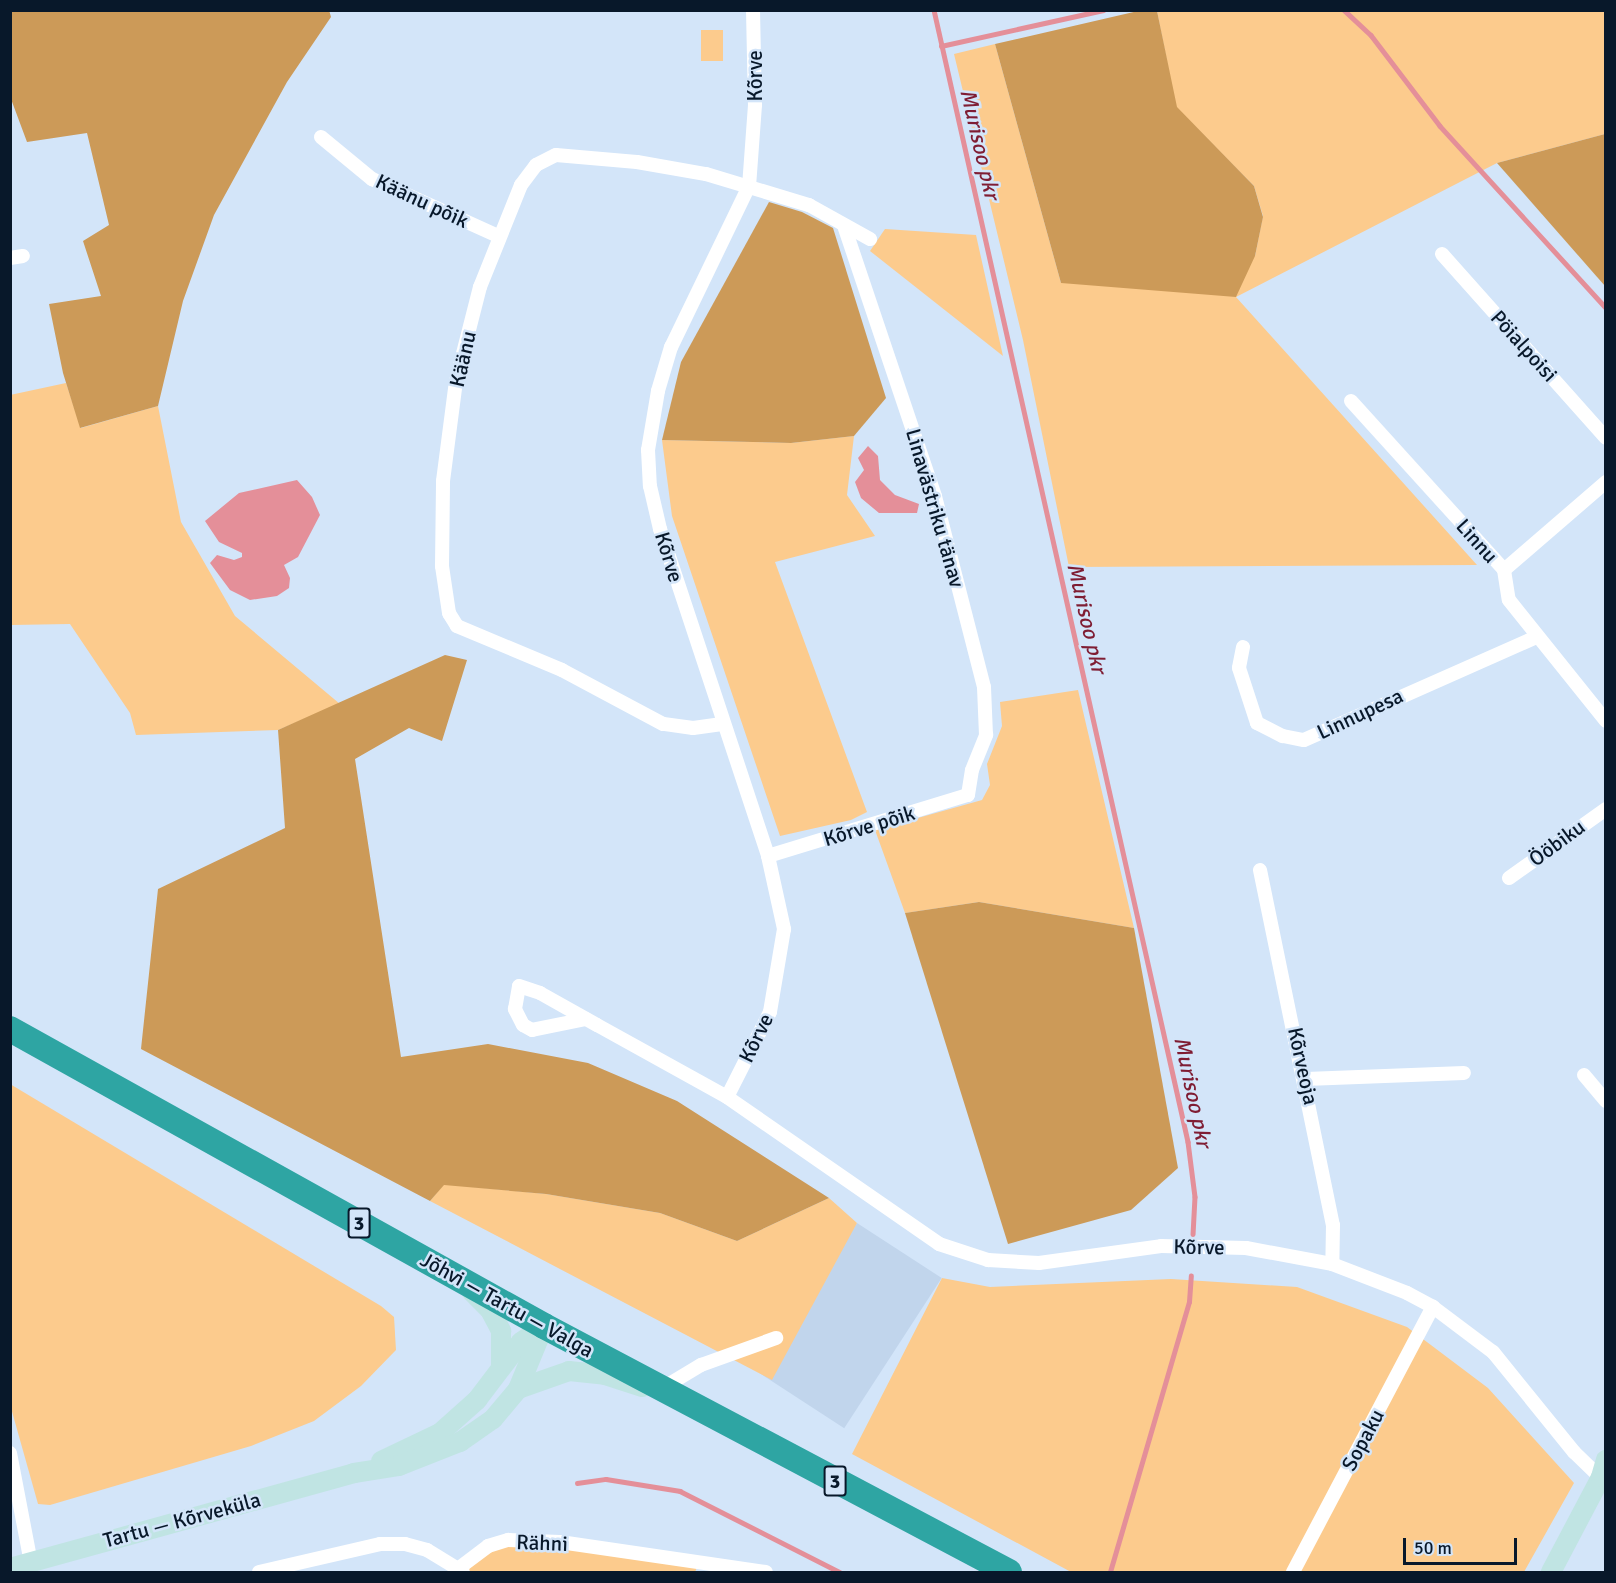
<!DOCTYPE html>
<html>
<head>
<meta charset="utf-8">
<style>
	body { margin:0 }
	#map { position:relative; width:1616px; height:1583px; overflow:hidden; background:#d3e5f9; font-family:Signika,sans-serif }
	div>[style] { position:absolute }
	.built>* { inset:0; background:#c1d5ec; transform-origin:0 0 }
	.green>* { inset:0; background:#fccb8d; transform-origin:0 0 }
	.forest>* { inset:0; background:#cc9a58 }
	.water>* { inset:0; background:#e48f99 }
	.stream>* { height:4.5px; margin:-2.25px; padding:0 2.25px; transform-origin:2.25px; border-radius:2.25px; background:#e48f99 }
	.street>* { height:14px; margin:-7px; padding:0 7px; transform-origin:7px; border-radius:7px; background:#fff }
	.secondary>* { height:20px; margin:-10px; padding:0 10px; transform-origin:10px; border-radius:10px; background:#c0e4e3 }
	.highway>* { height:26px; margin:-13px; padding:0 13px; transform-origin:13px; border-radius:13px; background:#2ea5a3 }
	span { translate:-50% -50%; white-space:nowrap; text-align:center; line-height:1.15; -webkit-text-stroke:5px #d3e5f9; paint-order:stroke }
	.shield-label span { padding:2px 4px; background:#d3e5f9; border:2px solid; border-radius:4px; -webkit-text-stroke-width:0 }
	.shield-label { font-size:20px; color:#08182a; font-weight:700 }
	.street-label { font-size:21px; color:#08182a }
	.water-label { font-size:22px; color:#7f1d33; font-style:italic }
	.frame { position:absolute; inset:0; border:12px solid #08182a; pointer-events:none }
	.scale { position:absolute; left:1403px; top:1538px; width:114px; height:27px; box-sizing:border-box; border:3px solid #08182a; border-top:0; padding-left:8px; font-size:18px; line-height:21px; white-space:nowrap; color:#08182a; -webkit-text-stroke:4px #d3e5f9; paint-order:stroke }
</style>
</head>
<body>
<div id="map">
	<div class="built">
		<i style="left:857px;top:1223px;width:101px;height:179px;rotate:33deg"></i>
	</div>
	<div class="green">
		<i style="clip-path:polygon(1157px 11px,1605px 11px,1605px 134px,1497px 163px,1236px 297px,1477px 565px,1069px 567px,1023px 340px,954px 54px,995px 44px,1061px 283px,1255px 256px,1263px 216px,1254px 186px,1176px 107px)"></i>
		<i style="left:723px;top:30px;width:31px;height:22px;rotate:90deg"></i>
		<i style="clip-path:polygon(885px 229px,976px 235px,1003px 356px,870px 251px)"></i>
		<i style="clip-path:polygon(66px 383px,81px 428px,158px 406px,181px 522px,235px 616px,340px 704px,278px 730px,136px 735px,130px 713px,70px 624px,11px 625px,10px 395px)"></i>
		<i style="clip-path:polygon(854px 436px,847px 495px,875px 536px,775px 562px,867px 812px,851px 820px,780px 836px,672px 516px,662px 440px,791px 443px)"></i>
		<i style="clip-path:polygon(1078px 690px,1134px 928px,979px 902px,905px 913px,875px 830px,982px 800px,990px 785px,987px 764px,1002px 726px,1000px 702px)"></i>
		<i style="clip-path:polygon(10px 1084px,381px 1306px,394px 1317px,396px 1350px,361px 1386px,314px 1421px,251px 1446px,50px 1505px,38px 1504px,11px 1408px)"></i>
		<i style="clip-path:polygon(444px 1184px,546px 1194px,660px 1213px,737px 1241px,829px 1198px,857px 1223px,772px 1380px,430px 1201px)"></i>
		<i style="clip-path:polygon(942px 1278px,990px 1287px,1171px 1279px,1297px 1287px,1407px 1327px,1488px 1388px,1574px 1483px,1524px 1572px,1071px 1572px,852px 1454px)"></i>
		<i style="clip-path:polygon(508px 1540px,700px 1561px,695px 1572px,463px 1572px,488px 1546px)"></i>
	</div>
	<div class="forest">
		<i style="clip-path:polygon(11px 10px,329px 10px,331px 17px,287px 82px,214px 215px,183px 301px,158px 406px,80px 428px,63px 373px,49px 304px,101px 296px,83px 241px,109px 225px,87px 133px,27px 142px,11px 99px)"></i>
		<i style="clip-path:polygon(1138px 11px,1157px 11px,1177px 107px,1254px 186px,1263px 217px,1255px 256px,1236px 297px,1061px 283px,995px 44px)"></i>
		<i style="clip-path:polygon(1605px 134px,1606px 134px,1605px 286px,1497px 163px)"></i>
		<i style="clip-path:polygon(769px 202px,802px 212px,833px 228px,886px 398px,854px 436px,791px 443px,662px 440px,681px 362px)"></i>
		<i style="clip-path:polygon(445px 655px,467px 660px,442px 741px,409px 728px,355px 759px,401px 1057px,488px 1044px,588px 1063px,677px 1101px,829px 1198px,737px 1241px,660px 1213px,546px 1194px,444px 1185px,430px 1201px,141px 1049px,158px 889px,285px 828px,278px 730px)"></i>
		<i style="clip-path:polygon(979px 902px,1134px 928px,1178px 1168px,1131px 1210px,1008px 1244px,905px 913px)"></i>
	</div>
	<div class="water">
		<i style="clip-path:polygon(868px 446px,878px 456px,880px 480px,895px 495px,919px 504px,917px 513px,879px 513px,861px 498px,855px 482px,864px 470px,858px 458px)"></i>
		<i style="clip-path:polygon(297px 480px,312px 497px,320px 515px,298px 557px,284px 565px,290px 578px,289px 588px,277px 596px,250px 600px,230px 590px,210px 563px,217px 555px,234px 560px,242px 557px,242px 553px,219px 542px,205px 521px,239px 493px)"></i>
	</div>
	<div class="stream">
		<i style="left:934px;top:10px;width:1160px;rotate:77.35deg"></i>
		<i style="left:1188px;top:1142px;width:55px;rotate:82.7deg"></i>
		<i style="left:1195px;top:1197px;width:37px;rotate:93deg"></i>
		<i style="left:1344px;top:10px;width:37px;rotate:43deg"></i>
		<i style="left:1371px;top:35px;width:114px;rotate:52.8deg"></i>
		<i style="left:1440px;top:126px;width:246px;rotate:47.6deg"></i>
		<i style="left:941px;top:46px;width:166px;rotate:-12.5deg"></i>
		<i style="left:577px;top:1483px;width:29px;rotate:-8deg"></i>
		<i style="left:606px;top:1479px;width:75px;rotate:9.2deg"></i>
		<i style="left:680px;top:1491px;width:179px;rotate:26.9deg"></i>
		<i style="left:1110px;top:1572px;width:281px;rotate:-73.7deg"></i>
		<i style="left:1189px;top:1302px;width:26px;rotate:-86deg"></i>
	</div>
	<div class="street">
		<i style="left:753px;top:10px;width:95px;rotate:88.8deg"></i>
		<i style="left:755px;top:105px;width:81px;rotate:94.2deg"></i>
		<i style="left:749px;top:186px;width:179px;rotate:115.8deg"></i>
		<i style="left:671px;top:347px;width:46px;rotate:106.5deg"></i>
		<i style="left:658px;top:391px;width:60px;rotate:99.6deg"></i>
		<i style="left:648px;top:450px;width:36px;rotate:87deg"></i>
		<i style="left:650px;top:486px;width:44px;rotate:76.9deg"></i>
		<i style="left:660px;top:529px;width:344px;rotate:71.7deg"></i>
		<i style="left:768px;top:856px;width:75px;rotate:77.6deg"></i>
		<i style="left:784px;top:929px;width:84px;rotate:99.6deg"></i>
		<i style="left:770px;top:1012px;width:95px;rotate:116.8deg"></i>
		<i style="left:727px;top:1097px;width:258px;rotate:34.7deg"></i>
		<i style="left:939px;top:1244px;width:52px;rotate:18.1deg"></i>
		<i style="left:988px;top:1260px;width:51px;rotate:3.4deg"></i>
		<i style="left:1039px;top:1263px;width:123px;rotate:-7.9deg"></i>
		<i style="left:1161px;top:1246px;width:85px;rotate:1.3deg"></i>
		<i style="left:1246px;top:1248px;width:87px;rotate:10.5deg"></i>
		<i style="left:1332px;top:1264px;width:80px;rotate:21.1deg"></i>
		<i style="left:1407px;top:1293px;width:30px;rotate:28deg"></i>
		<i style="left:1433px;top:1307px;width:75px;rotate:36.9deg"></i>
		<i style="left:1493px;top:1352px;width:129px;rotate:51deg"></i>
		<i style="left:1574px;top:1452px;width:42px;rotate:44deg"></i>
		<i style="left:321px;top:137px;width:66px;rotate:39.5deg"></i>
		<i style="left:372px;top:179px;width:138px;rotate:24.3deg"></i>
		<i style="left:1442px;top:254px;width:246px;rotate:48.3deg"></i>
		<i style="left:10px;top:258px;width:13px;rotate:-9deg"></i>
		<i style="left:1351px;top:401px;width:228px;rotate:47.8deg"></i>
		<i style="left:1504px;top:570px;width:30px;rotate:81deg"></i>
		<i style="left:1509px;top:600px;width:155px;rotate:51.3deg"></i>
		<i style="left:1504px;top:570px;width:135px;rotate:-40.8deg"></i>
		<i style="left:1243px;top:647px;width:21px;rotate:101deg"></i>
		<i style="left:1239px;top:668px;width:58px;rotate:71.9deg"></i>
		<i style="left:1257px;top:723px;width:29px;rotate:27deg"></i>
		<i style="left:1283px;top:736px;width:21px;rotate:11deg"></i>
		<i style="left:1304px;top:740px;width:254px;rotate:-23.9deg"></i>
		<i style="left:722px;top:724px;width:29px;rotate:172deg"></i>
		<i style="left:693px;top:728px;width:30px;rotate:-172deg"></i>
		<i style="left:663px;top:724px;width:115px;rotate:-151.9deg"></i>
		<i style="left:562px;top:670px;width:114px;rotate:-157.3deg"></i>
		<i style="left:457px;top:626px;width:15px;rotate:-122deg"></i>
		<i style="left:449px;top:613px;width:48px;rotate:-98.5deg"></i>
		<i style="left:442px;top:566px;width:85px;rotate:-89.3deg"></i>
		<i style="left:443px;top:481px;width:101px;rotate:-82.6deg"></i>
		<i style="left:456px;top:381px;width:97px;rotate:-75.7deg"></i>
		<i style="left:480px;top:287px;width:110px;rotate:-68.1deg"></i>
		<i style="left:521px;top:185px;width:25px;rotate:-53deg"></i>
		<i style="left:536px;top:165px;width:22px;rotate:-27deg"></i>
		<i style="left:556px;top:155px;width:81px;rotate:4.9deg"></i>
		<i style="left:637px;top:162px;width:70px;rotate:9.9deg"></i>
		<i style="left:706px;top:174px;width:108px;rotate:16.8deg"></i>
		<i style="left:809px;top:205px;width:70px;rotate:29.1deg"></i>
		<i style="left:768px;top:856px;width:209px;rotate:-17deg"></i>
		<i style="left:968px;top:795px;width:25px;rotate:-81deg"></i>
		<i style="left:972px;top:770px;width:38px;rotate:-68deg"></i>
		<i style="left:986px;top:735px;width:48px;rotate:-92.4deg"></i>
		<i style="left:984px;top:687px;width:197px;rotate:-104.4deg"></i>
		<i style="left:935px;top:496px;width:286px;rotate:-108.6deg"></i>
		<i style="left:1260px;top:870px;width:362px;rotate:78.4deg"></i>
		<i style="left:1333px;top:1225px;width:39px;rotate:91deg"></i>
		<i style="left:1509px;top:878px;width:119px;rotate:-35.4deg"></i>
		<i style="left:586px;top:1019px;width:55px;rotate:168.5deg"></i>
		<i style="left:532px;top:1030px;width:10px;rotate:-151deg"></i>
		<i style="left:523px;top:1025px;width:18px;rotate:-117deg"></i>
		<i style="left:515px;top:1009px;width:23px;rotate:-80deg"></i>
		<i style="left:519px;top:986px;width:22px;rotate:18deg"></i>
		<i style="left:540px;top:993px;width:65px;rotate:29.3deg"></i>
		<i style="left:597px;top:1025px;width:149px;rotate:29deg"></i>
		<i style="left:1584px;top:1075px;width:34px;rotate:50deg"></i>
		<i style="left:1306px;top:1079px;width:158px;rotate:-2.2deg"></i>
		<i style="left:661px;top:1389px;width:47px;rotate:-31deg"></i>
		<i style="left:701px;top:1365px;width:80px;rotate:-19.8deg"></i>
		<i style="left:10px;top:1453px;width:112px;rotate:79.2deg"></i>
		<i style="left:459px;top:1568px;width:36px;rotate:-37deg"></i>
		<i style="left:488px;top:1546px;width:21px;rotate:-17deg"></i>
		<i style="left:508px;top:1540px;width:52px;rotate:2.2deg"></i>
		<i style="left:560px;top:1542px;width:208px;rotate:8.3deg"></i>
		<i style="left:259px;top:1572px;width:124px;rotate:-13deg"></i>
		<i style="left:380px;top:1544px;width:25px"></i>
		<i style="left:405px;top:1544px;width:23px;rotate:15deg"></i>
		<i style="left:427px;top:1550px;width:42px;rotate:31.4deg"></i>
		<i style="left:1293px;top:1572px;width:300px;rotate:-62.2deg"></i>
	</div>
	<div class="secondary">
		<i style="left:472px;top:1292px;width:25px;rotate:45deg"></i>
		<i style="left:490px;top:1310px;width:24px;rotate:62deg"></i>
		<i style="left:501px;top:1331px;width:35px;rotate:90deg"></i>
		<i style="left:518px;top:1389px;width:54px;rotate:-19.4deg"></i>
		<i style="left:569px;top:1371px;width:36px;rotate:6deg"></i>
		<i style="left:605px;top:1375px;width:39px;rotate:18deg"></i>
		<i style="left:381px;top:1461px;width:65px;rotate:-25.4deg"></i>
		<i style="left:440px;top:1433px;width:50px;rotate:-41.7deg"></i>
		<i style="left:477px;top:1400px;width:73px;rotate:-52.8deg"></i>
		<i style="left:521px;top:1342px;width:28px;rotate:-35deg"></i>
		<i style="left:10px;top:1568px;width:357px;rotate:-15.4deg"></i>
		<i style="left:354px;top:1473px;width:46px;rotate:-8.8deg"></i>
		<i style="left:399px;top:1466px;width:66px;rotate:-21.5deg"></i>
		<i style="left:460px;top:1442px;width:40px;rotate:-34.9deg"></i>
		<i style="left:493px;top:1419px;width:39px;rotate:-50deg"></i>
		<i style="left:518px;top:1389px;width:68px;rotate:-67.6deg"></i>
		<i style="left:1551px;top:1572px;width:107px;rotate:-62.2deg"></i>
		<i style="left:1601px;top:1477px;width:18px;rotate:-74deg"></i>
	</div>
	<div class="highway">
		<i style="left:10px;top:1029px;width:611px;rotate:29.08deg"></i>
		<i style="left:544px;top:1326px;width:526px;rotate:27.88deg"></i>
	</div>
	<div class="shield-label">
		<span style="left:359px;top:1223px">3</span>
		<span style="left:835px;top:1481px">3</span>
	</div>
	<div class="street-label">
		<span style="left:755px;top:76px;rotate:-90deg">Kõrve</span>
		<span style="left:422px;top:201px;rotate:25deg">Käänu põik</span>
		<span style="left:1524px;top:346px;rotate:48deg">Pöialpoisi</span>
		<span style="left:463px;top:359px;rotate:-77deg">Käänu</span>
		<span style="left:935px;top:508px;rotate:74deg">Linavästriku tänav</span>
		<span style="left:1477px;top:541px;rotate:48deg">Linnu</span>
		<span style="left:669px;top:557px;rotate:73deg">Kõrve</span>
		<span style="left:1360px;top:714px;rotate:-25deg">Linnupesa</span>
		<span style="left:869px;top:826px;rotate:-17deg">Kõrve põik</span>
		<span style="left:1557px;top:843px;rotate:-36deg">Ööbiku</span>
		<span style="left:756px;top:1038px;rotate:-64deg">Kõrve</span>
		<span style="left:1303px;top:1066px;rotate:78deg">Kõrveoja</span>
		<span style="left:1199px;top:1247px;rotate:1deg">Kõrve</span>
		<span style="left:507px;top:1305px;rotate:29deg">Jõhvi — Tartu — Valga</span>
		<span style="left:1363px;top:1440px;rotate:-62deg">Sopaku</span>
		<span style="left:182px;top:1520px;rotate:-15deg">Tartu — Kõrveküla</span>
		<span style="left:542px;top:1543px;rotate:2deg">Rähni</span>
	</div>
	<div class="water-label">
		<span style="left:980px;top:144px;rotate:77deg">Murisoo pkr</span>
		<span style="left:1087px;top:618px;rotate:77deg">Murisoo pkr</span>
		<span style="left:1193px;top:1092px;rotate:78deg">Murisoo pkr</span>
	</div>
	<div class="frame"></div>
	<div class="scale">50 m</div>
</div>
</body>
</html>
